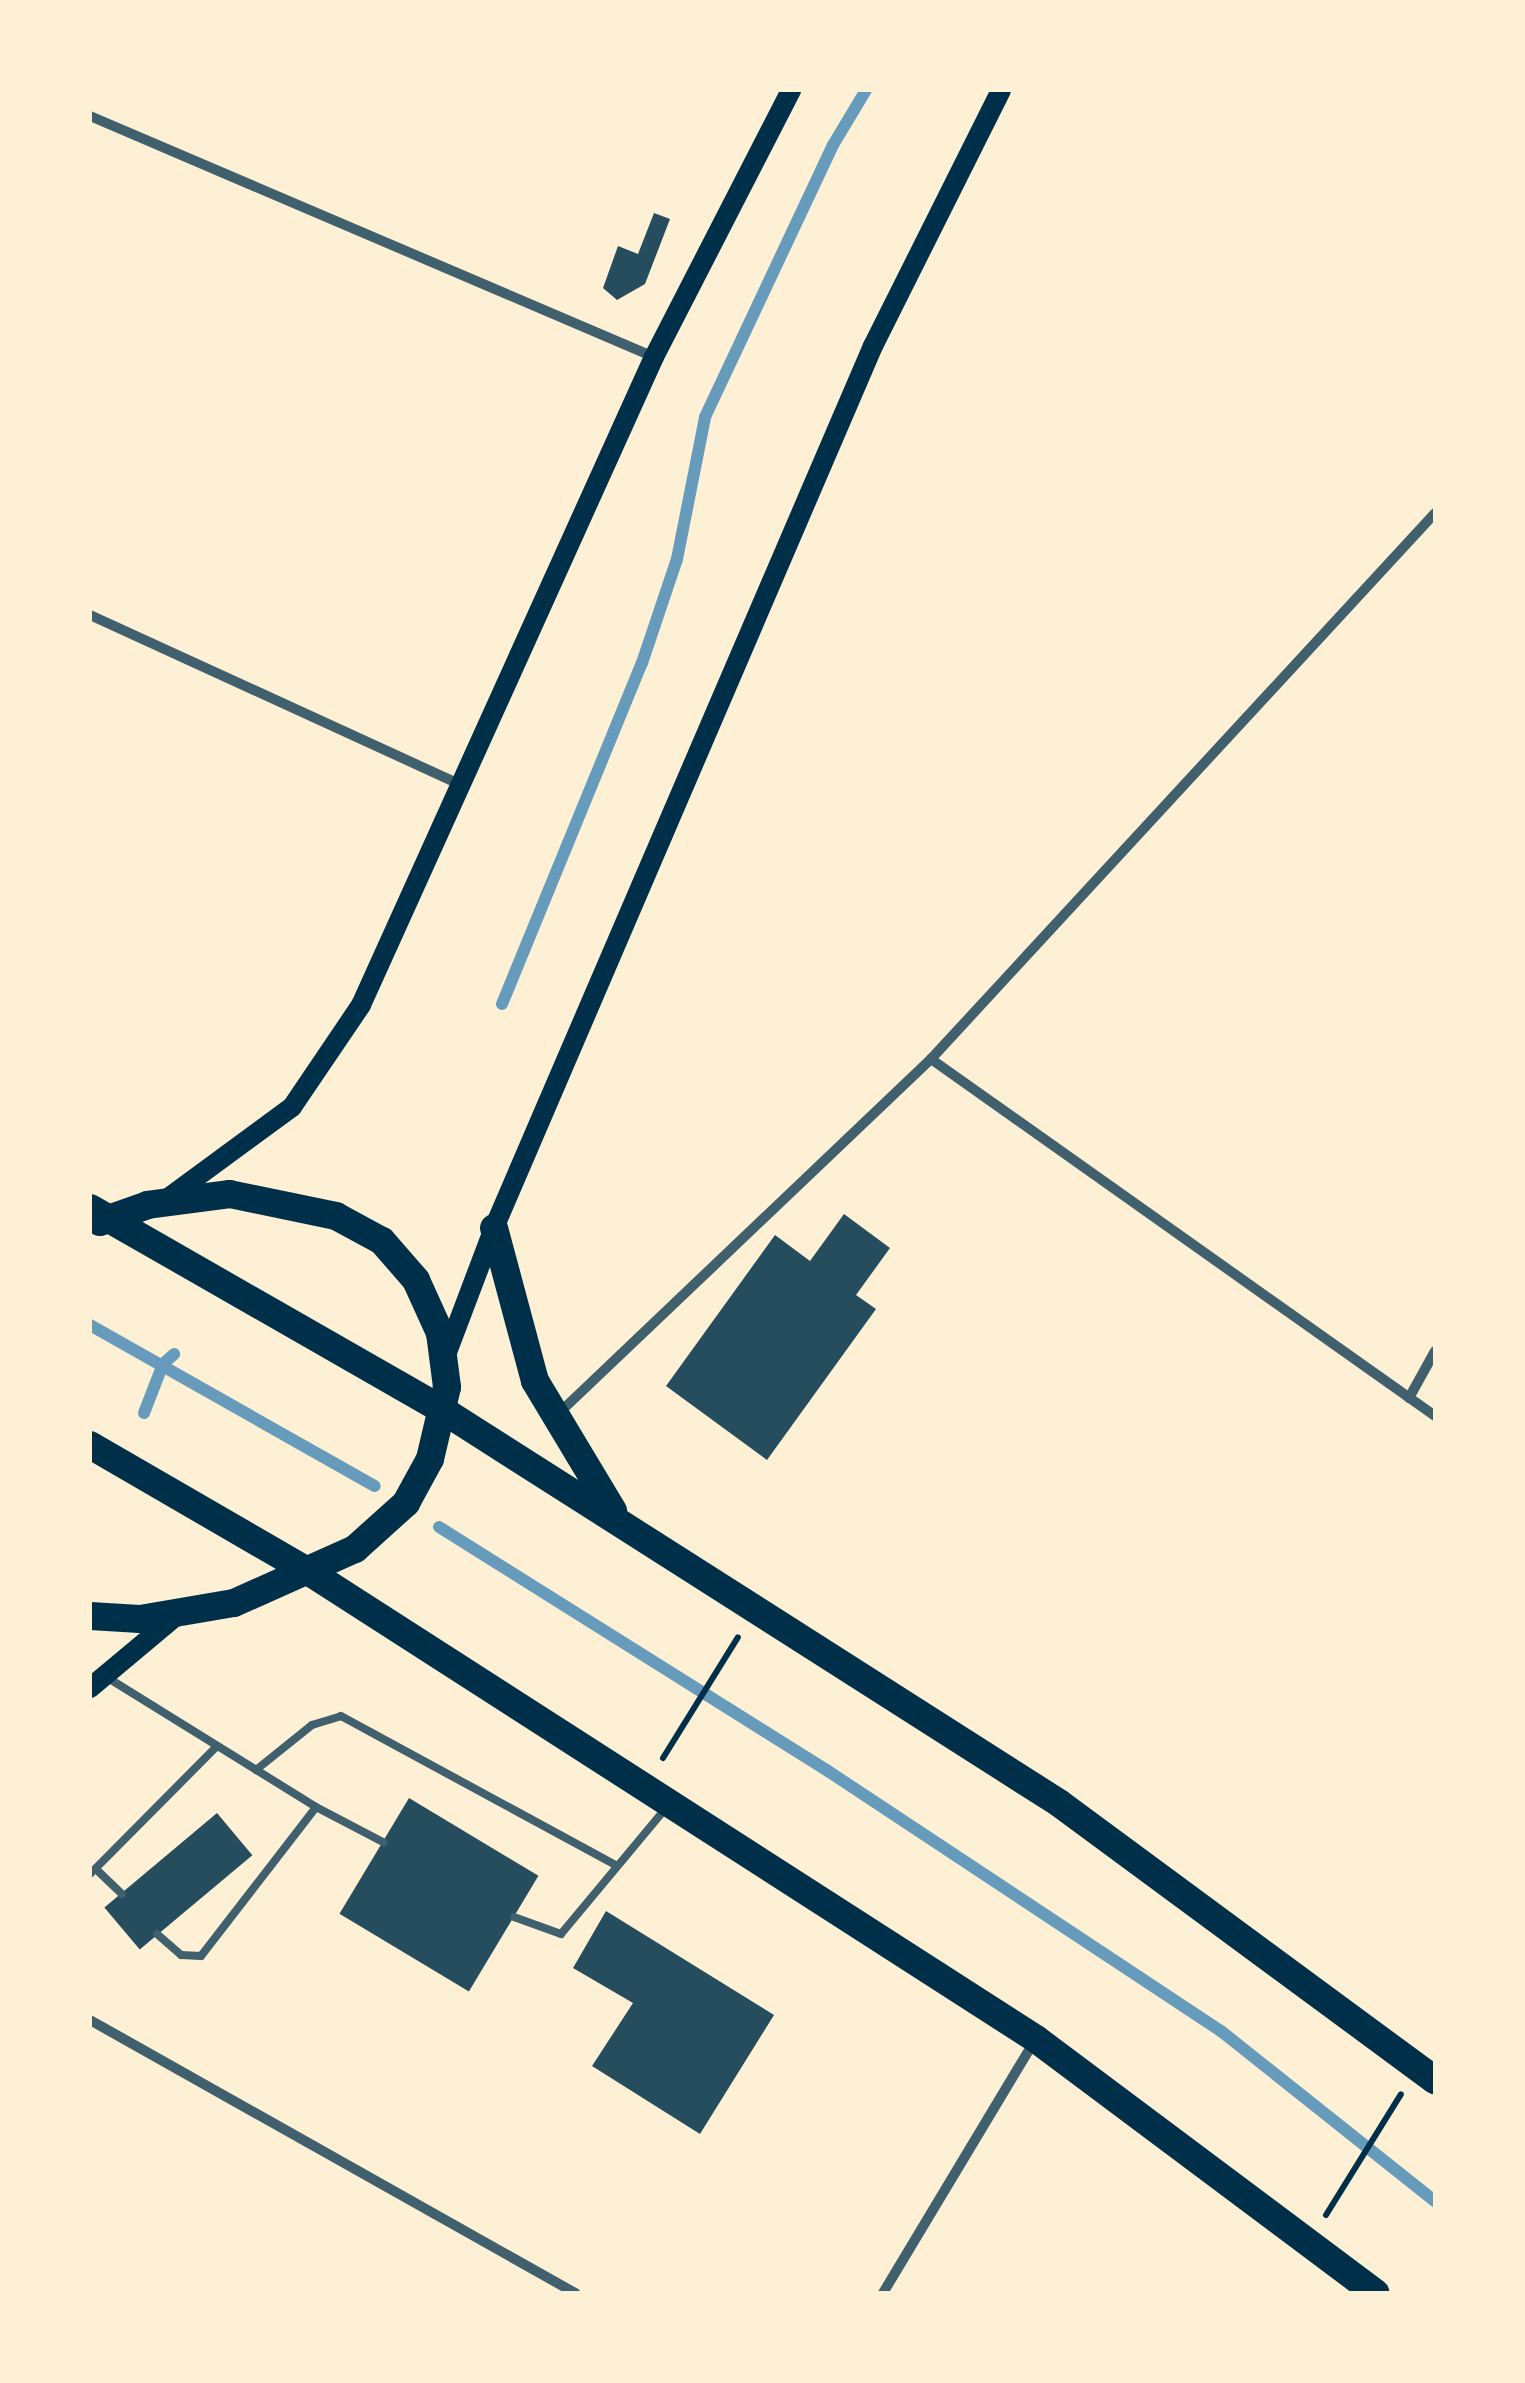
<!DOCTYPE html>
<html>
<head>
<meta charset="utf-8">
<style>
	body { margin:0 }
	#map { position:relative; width:1525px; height:2383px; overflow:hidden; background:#fdf0d5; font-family:Raleway,sans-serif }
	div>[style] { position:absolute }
	.stream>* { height:12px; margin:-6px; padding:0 6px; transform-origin:6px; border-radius:6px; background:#669bbc }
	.building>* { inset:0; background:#264d5e; transform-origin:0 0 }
	.path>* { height:6px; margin:-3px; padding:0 3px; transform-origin:3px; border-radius:3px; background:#003049 }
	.service>* { height:8px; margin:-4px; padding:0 4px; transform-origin:4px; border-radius:4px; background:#3f606c }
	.minor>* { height:10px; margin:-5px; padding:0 5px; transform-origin:5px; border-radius:5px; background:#3f606c }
	.secondary>* { height:20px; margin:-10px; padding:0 10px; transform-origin:10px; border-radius:10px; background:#003049 }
	.trunk>* { height:28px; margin:-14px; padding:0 14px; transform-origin:14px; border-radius:14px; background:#003049 }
	span { translate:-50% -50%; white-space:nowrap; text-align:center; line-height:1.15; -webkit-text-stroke:9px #fdf0d5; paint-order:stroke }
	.frame { position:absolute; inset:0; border:92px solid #fdf0d5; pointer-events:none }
</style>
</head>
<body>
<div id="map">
	<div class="stream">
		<i style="left:502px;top:1004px;width:369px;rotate:-67.7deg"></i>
		<i style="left:642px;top:663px;width:110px;rotate:-71.4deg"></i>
		<i style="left:677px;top:559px;width:145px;rotate:-78.8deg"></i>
		<i style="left:705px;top:417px;width:301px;rotate:-64.8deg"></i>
		<i style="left:833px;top:145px;width:64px;rotate:-59deg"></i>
		<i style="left:90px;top:1325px;width:327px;rotate:29.5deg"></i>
		<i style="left:144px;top:1413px;width:53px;rotate:-68.8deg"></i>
		<i style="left:163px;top:1364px;width:15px;rotate:-42deg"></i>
		<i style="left:439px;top:1527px;width:459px;rotate:32.1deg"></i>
		<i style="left:828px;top:1771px;width:471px;rotate:33.5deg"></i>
		<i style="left:1221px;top:2031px;width:273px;rotate:38.5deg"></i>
	</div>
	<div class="building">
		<i style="clip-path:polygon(654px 213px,670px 219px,645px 284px,617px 300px,603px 288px,618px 246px,638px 254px)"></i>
		<i style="clip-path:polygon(844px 1214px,890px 1248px,856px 1295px,876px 1309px,767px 1460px,666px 1386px,775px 1235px,810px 1261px)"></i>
		<i style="left:409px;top:1798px;width:151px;height:135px;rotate:31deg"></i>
		<i style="left:217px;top:1813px;width:55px;height:147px;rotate:50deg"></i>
		<i style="clip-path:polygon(606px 1911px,774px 2015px,700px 2134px,592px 2066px,633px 2003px,573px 1968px)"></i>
	</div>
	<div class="path">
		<i style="left:663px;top:1758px;width:142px;rotate:-58.2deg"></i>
		<i style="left:1326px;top:2215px;width:142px;rotate:-58.2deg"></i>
	</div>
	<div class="service">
		<i style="left:108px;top:1678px;width:245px;rotate:31.8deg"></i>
		<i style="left:256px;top:1770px;width:72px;rotate:-38.8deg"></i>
		<i style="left:312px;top:1725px;width:30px;rotate:-17deg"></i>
		<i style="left:341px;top:1716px;width:314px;rotate:28.5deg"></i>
		<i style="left:99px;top:1872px;width:32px;rotate:44deg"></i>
		<i style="left:90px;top:1874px;width:180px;rotate:-45.2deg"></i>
		<i style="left:514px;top:1917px;width:50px;rotate:19.9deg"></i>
		<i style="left:561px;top:1934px;width:164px;rotate:-50.2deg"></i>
		<i style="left:157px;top:1934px;width:32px;rotate:41deg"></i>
		<i style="left:181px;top:1955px;width:20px;rotate:3deg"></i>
		<i style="left:201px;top:1956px;width:188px;rotate:-52.3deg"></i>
		<i style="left:316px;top:1807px;width:76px;rotate:27.6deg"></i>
	</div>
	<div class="minor">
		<i style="left:90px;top:116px;width:613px;rotate:23.14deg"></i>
		<i style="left:90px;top:615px;width:408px;rotate:24.6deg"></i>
		<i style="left:931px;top:1059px;width:618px;rotate:35.31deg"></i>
		<i style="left:1409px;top:1398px;width:54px;rotate:-61deg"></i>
		<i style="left:558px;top:1414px;width:515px;rotate:-43.58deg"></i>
		<i style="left:931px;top:1059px;width:743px;rotate:-47.29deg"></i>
		<i style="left:90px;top:2020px;width:557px;rotate:29.37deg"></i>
		<i style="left:883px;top:2293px;width:295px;rotate:-59deg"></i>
	</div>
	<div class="secondary">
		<i style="left:164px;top:1201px;width:159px;rotate:-36.3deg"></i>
		<i style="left:292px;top:1107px;width:123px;rotate:-55.9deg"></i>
		<i style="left:361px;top:1005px;width:711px;rotate:-65.67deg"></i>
		<i style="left:654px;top:357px;width:300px;rotate:-62.8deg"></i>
		<i style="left:446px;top:1355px;width:136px;rotate:-69.3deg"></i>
		<i style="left:494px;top:1228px;width:960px;rotate:-66.75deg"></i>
		<i style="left:873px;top:346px;width:286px;rotate:-63.4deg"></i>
		<i style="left:90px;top:1688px;width:112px;rotate:-39.9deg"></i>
	</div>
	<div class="trunk">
		<i style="left:90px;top:1208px;width:408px;rotate:29.8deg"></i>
		<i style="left:444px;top:1411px;width:729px;rotate:32.51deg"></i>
		<i style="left:1059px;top:1803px;width:467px;rotate:36.4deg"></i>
		<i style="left:494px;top:1228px;width:158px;rotate:75deg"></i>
		<i style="left:535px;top:1381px;width:152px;rotate:59deg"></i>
		<i style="left:90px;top:1445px;width:255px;rotate:30.1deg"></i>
		<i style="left:311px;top:1573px;width:862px;rotate:32.73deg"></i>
		<i style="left:1036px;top:2039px;width:424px;rotate:36.8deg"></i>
		<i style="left:90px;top:1616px;width:50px;rotate:3.4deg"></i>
		<i style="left:140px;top:1619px;width:95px;rotate:-9.7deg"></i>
		<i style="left:234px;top:1603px;width:133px;rotate:-24.1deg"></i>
		<i style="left:355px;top:1549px;width:69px;rotate:-42deg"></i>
		<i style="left:406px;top:1503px;width:50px;rotate:-61.4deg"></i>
		<i style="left:430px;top:1459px;width:74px;rotate:-76.7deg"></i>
		<i style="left:447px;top:1387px;width:54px;rotate:-97.4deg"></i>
		<i style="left:440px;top:1333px;width:58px;rotate:-114.4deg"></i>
		<i style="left:416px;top:1280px;width:52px;rotate:-131.1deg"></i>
		<i style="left:382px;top:1241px;width:52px;rotate:-151.5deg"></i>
		<i style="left:336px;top:1216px;width:108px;rotate:-168.3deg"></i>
		<i style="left:230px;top:1194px;width:83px;rotate:172.4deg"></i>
		<i style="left:148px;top:1205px;width:51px;rotate:160.5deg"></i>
	</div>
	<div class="frame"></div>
</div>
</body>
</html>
